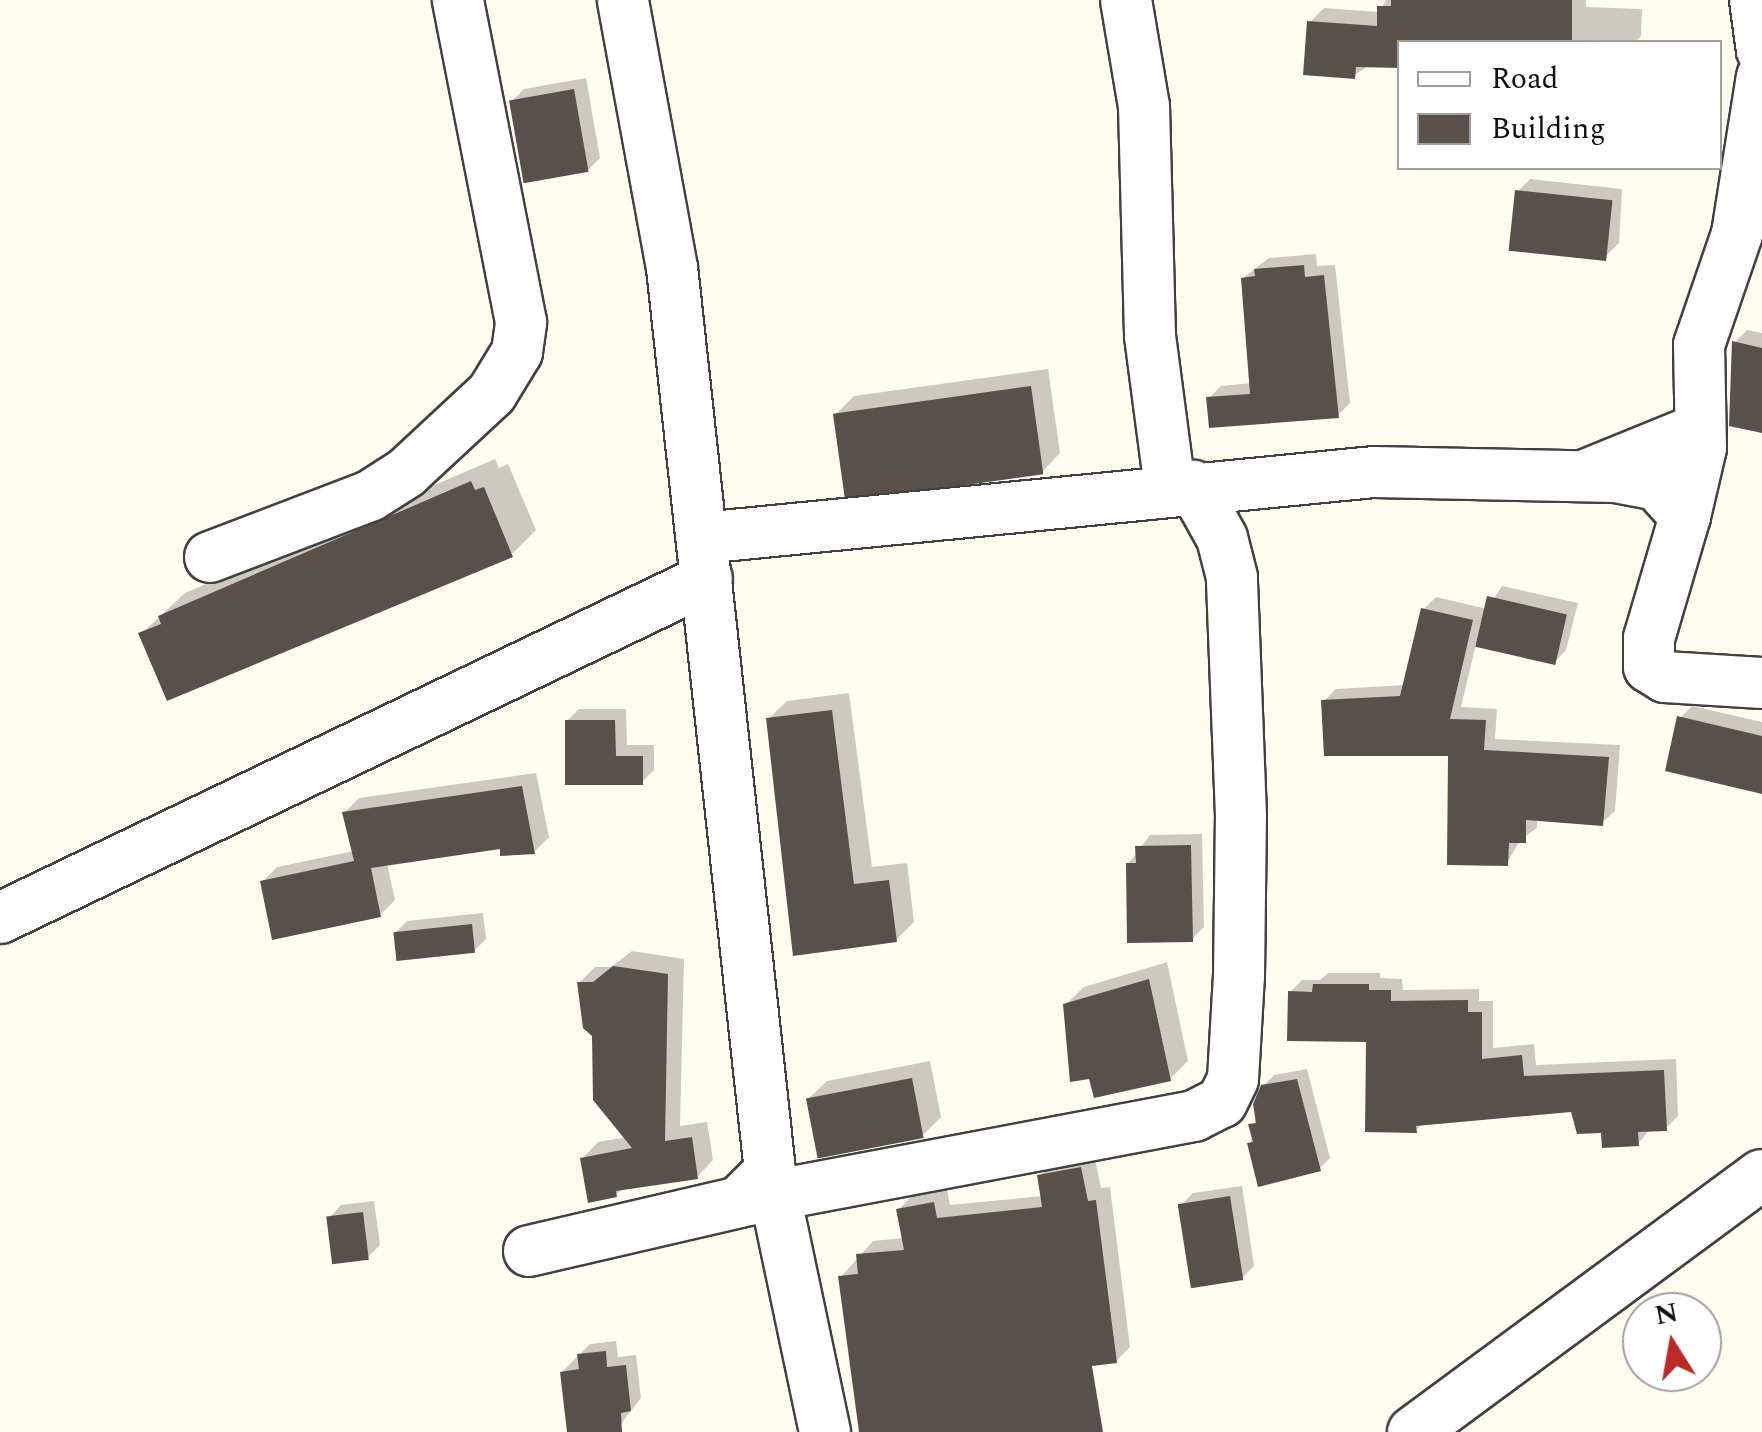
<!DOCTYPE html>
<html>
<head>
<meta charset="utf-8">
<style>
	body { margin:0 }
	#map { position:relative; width:1762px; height:1432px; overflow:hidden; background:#fffdf0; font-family:Spectral,serif }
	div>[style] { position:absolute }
	.shadow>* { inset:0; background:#0003 }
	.building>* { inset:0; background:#57504b; transform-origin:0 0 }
	.roads { filter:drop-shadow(2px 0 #414141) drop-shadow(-2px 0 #414141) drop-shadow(0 2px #414141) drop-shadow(0 -2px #414141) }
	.minor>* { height:50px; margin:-25px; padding:0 25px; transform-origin:25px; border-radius:25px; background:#fff }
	span { translate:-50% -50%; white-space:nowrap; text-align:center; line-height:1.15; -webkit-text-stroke:10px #fff; paint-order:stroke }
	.legend { position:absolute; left:1397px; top:40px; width:325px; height:130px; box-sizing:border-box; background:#fff; border:2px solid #9f9f9f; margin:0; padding:12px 18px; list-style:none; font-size:30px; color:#0e0e0e }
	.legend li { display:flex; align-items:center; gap:20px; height:50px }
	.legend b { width:50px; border:2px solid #9f9f9f }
	.north { position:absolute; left:1622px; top:1292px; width:100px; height:100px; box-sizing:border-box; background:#fff; border:2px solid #9f9f9f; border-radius:50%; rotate:349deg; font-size:28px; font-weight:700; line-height:40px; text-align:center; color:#0e0e0e }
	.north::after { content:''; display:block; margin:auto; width:35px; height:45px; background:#bc2a28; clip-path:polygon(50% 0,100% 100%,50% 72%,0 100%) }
</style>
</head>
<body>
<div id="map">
	<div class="shadow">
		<i style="clip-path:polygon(1386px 0,1586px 0,1586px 7px,1642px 9px,1641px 36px,1635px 42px,1400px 42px,1354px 76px,1310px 22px,1324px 8px,1379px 12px)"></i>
		<i style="clip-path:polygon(586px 78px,600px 158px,588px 170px,512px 101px,524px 89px)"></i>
		<i style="clip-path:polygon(1530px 179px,1622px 189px,1619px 243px,1606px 256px,1518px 191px)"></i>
		<i style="clip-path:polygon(1316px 254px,1317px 266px,1335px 265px,1350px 403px,1338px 415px,1209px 398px,1221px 386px,1252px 383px,1243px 278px,1269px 258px)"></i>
		<i style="clip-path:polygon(1747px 330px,1762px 333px,1762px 431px,1735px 342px)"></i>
		<i style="clip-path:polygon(1048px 369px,1060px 453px,1042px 472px,836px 414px,854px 396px)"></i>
		<i style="clip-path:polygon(495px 459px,499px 468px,508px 464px,536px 530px,512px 554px,141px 634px,185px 593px)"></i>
		<i style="clip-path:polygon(1502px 586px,1578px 603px,1566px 650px,1554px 663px,1476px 644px,1461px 707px,1497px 709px,1495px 739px,1620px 745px,1615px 811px,1602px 823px,1537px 819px,1537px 828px,1520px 840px,1507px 863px,1451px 753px,1324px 701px,1336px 689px,1405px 685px,1424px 609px,1436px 597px,1487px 609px)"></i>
		<i style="clip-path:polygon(849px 693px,872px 867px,907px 863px,914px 922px,896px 940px,795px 953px,768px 719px,787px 701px)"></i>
		<i style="clip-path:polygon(1692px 706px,1762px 722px,1762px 786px,1680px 718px)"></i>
		<i style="clip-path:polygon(579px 709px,626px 709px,627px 745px,654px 745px,654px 770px,642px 782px,567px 721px)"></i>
		<i style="clip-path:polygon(536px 773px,549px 837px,534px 852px,503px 846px,387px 863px,395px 900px,380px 915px,262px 882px,277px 867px,354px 851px,345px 812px,359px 798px)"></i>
		<i style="clip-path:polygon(1202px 834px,1204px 927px,1192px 939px,1128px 864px,1150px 835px)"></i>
		<i style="clip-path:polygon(483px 913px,486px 939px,474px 951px,395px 933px,407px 921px)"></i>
		<i style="clip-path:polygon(632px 951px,684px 959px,680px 1126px,707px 1122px,713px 1160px,697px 1177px,623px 1188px,616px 1195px,582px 1159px,598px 1142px,627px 1137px,579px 983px,595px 967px,611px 967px)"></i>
		<i style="clip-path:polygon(1167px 962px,1188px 1061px,1170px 1079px,1065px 1005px,1084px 987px)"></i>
		<i style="clip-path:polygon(1328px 973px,1380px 973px,1380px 978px,1402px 979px,1403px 990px,1479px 989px,1479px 1001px,1493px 1001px,1493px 1048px,1534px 1044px,1536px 1065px,1676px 1059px,1678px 1116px,1666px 1128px,1650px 1129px,1638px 1144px,1573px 1109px,1424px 1122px,1416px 1130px,1369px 1039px,1290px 992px,1302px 980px,1320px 980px)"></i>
		<i style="clip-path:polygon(930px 1061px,941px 1117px,923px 1135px,808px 1099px,827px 1081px)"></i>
		<i style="clip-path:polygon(1307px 1069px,1330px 1158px,1319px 1169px,1250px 1144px,1263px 1086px,1274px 1075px)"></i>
		<i style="clip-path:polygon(1094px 1154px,1101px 1188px,1110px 1187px,1130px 1347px,1116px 1361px,1072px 1354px,1079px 1432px,862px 1432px,841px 1277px,873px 1241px,904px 1238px,898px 1210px,912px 1196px,947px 1189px,950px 1205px,1043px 1196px,1040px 1176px,1054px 1162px)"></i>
		<i style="clip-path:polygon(1242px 1186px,1254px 1266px,1242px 1278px,1181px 1205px,1193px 1193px)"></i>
		<i style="clip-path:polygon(374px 1201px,380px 1245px,368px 1257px,329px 1218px,341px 1205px)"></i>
		<i style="clip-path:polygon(616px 1341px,618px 1357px,636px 1355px,641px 1398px,620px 1425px,562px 1372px,590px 1344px)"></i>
	</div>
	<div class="building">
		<i style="clip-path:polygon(1391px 0,1572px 0,1572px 42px,1400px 42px,1400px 68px,1356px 67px,1355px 79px,1303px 75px,1307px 21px,1377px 26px,1377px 6px,1391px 6px)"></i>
		<i style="left:574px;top:89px;width:84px;height:66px;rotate:80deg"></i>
		<i style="left:1515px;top:190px;width:98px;height:61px;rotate:6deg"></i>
		<i style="clip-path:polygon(1304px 265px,1305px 277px,1324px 275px,1339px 418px,1209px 428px,1206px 397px,1250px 394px,1241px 278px,1255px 276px,1254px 269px)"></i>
		<i style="clip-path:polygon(1732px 341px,1762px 348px,1762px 433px,1729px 426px)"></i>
		<i style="left:1031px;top:386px;width:89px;height:200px;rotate:82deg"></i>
		<i style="clip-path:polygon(471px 481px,475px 490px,484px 487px,513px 557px,167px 701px,138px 633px,161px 624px,158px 616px)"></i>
		<i style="left:1487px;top:596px;width:82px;height:52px;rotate:13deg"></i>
		<i style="clip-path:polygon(1421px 608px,1473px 620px,1450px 719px,1486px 720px,1484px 750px,1609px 757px,1603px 826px,1526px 820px,1526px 843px,1509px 843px,1508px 866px,1447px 865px,1448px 756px,1324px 756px,1321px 700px,1400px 696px)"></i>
		<i style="clip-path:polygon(832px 710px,854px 884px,889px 880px,897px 942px,793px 956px,766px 718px)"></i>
		<i style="clip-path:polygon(1677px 716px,1762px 736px,1762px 794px,1665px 771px)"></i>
		<i style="clip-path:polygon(565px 720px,615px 720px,616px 756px,643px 756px,643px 785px,565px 785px)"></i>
		<i style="clip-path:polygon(522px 786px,535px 854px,500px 856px,500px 849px,371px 868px,381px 917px,272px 940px,260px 881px,354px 861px,342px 812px)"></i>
		<i style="clip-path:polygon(1191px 845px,1193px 942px,1127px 943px,1126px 863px,1136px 863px,1135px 846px)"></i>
		<i style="left:472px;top:924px;width:29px;height:79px;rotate:84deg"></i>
		<i style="clip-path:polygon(613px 966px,668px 974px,665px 1141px,692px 1137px,698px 1179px,616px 1191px,617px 1197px,588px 1203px,580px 1158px,632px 1148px,593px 1100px,592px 1036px,583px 1028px,577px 982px,593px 982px)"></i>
		<i style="clip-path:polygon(1149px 979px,1171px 1081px,1094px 1098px,1089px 1079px,1070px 1082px,1063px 1004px)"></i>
		<i style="clip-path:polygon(1313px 984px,1369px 984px,1369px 990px,1391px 990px,1391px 1001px,1468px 1000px,1468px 1012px,1482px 1012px,1482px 1059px,1522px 1055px,1524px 1076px,1664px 1070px,1667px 1131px,1638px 1132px,1639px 1146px,1602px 1148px,1601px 1133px,1577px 1134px,1571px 1112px,1416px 1126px,1417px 1133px,1365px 1132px,1366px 1042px,1287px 1041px,1288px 991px,1312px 992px)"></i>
		<i style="left:912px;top:1078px;width:61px;height:108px;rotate:79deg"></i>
		<i style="clip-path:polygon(1297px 1079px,1321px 1171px,1258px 1187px,1247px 1143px,1253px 1142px,1248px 1124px,1256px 1123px,1253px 1104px,1261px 1085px)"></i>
		<i style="clip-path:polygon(1081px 1167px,1088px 1201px,1096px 1200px,1117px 1363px,1092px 1366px,1103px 1432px,859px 1432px,838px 1276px,858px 1274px,856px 1254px,904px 1250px,896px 1209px,934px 1202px,937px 1218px,1042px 1207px,1037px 1175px)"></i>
		<i style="left:1230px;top:1196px;width:85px;height:53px;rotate:81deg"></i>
		<i style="left:363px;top:1212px;width:48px;height:37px;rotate:83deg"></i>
		<i style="clip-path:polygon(606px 1351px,607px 1367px,626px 1365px,631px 1411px,621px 1413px,622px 1432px,567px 1432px,560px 1372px,579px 1369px,577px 1354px)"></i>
	</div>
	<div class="roads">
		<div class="minor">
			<i style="left:1126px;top:0;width:108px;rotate:80.4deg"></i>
			<i style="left:1144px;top:106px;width:230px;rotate:88.5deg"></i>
			<i style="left:1150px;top:336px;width:153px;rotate:82.5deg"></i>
			<i style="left:1755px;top:0;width:51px;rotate:82.2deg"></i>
			<i style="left:1586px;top:475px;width:122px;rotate:-22.2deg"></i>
			<i style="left:1685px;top:516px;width:70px;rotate:-76.8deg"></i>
			<i style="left:1701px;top:448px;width:103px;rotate:-91.1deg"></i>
			<i style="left:1699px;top:345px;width:117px;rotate:-71.1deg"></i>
			<i style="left:1737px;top:234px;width:159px;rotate:-81deg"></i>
			<i style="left:702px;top:538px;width:675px;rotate:-5.61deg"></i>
			<i style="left:1374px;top:472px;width:241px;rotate:1.2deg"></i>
			<i style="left:1615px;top:477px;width:43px;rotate:10.8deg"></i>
			<i style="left:1657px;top:485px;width:42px;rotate:47.9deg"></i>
			<i style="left:1685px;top:516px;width:127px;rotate:106.4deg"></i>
			<i style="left:1649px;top:638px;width:29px;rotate:90deg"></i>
			<i style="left:1649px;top:667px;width:19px;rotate:32deg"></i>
			<i style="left:1665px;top:677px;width:97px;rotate:3.5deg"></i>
			<i style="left:210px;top:557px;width:171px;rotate:-20.9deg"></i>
			<i style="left:370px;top:496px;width:43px;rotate:-32.6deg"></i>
			<i style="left:406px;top:473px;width:117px;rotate:-42.9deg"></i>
			<i style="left:492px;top:393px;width:48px;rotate:-58.6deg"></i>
			<i style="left:517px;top:352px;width:30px;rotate:-82deg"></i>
			<i style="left:521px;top:322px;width:328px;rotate:-101.1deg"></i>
			<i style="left:0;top:918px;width:784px;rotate:-25.62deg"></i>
			<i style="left:770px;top:1171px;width:267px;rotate:78.1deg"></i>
			<i style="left:739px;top:1202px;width:463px;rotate:-10.7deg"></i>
			<i style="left:1194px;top:1116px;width:31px;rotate:-27deg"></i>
			<i style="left:1222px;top:1102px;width:25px;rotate:-64deg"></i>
			<i style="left:1233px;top:1079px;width:103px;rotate:-86.7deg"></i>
			<i style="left:1239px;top:976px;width:160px;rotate:-89.3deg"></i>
			<i style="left:1241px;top:816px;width:239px;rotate:-92.2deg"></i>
			<i style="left:1232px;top:577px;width:40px;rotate:-104.4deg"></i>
			<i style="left:1222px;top:538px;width:60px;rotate:-119.1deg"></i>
			<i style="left:529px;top:1251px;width:216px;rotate:-13.1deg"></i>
			<i style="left:739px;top:1202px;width:44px;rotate:-45deg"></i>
			<i style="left:770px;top:1171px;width:908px;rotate:-96.19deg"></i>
			<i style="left:672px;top:268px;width:272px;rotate:-100.4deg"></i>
			<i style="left:1413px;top:1432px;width:433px;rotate:-36.4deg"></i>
		</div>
	</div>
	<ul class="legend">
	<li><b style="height:12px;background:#fff"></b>Road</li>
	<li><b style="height:28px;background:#57504b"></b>Building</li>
	</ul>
	<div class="north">N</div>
</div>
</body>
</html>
